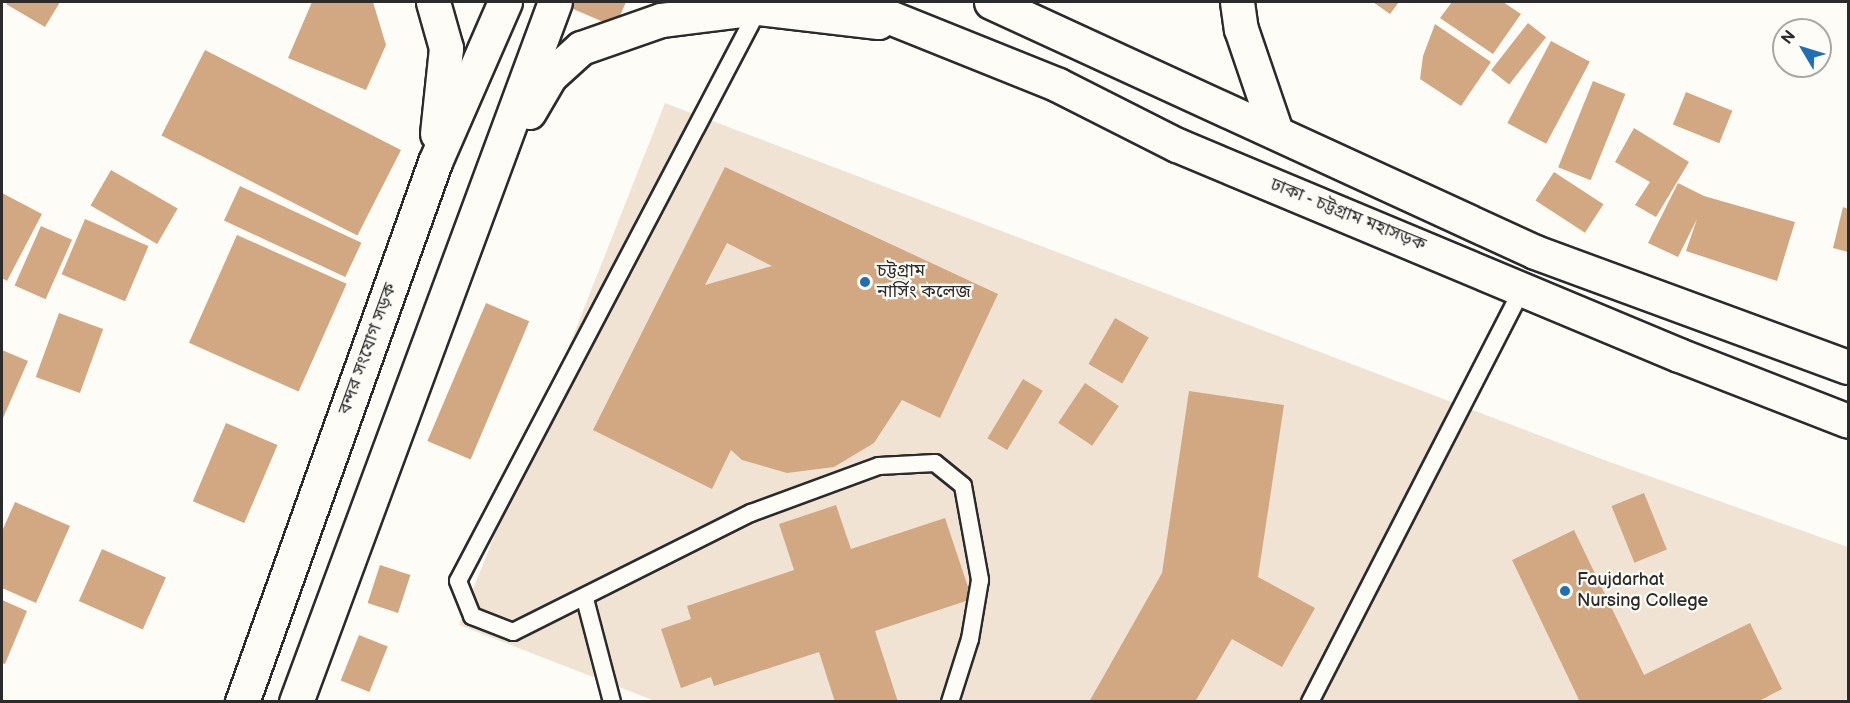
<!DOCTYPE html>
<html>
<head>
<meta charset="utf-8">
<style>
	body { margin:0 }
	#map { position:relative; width:1850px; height:703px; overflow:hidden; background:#fdfcf7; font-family:"Balsamiq Sans","Noto Sans Bengali",sans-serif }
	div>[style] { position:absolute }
	.built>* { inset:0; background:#f0e3d4 }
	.building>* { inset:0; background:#d2a883; transform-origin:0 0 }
	.roads { filter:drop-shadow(2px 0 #2b2b2b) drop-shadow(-2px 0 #2b2b2b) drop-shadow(0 2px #2b2b2b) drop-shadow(0 -2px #2b2b2b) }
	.service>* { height:16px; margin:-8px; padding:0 8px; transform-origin:8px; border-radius:8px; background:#fdfcf7 }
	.primary>* { height:33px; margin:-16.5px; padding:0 16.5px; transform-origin:16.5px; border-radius:16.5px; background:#fdfcf7 }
	.trunk>* { height:33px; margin:-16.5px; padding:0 16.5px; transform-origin:16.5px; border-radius:16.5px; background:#fdfcf7 }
	.dots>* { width:16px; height:16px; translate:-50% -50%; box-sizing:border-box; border:3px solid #fdfcf7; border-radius:50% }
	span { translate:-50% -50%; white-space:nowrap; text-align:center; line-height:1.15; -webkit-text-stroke:4.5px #fdfcf7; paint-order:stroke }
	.street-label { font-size:18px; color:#2b2b2b }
	.poi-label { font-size:18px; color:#2b2b2b }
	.left { translate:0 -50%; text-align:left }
	.frame { position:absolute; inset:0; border:3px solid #2b2b2b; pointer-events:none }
	.north { position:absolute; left:1772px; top:18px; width:60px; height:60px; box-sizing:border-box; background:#fdfcf7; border:2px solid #a9a8a5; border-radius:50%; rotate:308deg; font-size:16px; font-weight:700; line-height:24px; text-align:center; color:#2b2b2b }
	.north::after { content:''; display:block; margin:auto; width:21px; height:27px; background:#1f6fb2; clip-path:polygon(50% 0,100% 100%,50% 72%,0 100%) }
</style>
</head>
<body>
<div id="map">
	<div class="built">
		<i style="clip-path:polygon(665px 103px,1607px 461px,1848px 547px,1848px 695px,1845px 701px,655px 701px,459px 625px)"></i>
	</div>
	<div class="building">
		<i style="clip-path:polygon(8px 2px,60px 2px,45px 27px,6px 4px)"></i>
		<i style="clip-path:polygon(312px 2px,373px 2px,386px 45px,366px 90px,288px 58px)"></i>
		<i style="clip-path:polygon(557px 2px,626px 2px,615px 27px)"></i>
		<i style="clip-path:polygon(1373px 2px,1399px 2px,1390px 14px)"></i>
		<i style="clip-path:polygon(1452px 2px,1503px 2px,1521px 14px,1493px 54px,1440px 18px)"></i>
		<i style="left:1528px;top:23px;width:23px;height:60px;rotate:38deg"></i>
		<i style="clip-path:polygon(1435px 24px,1491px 62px,1461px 106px,1420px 79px,1423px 56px)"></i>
		<i style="left:1551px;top:41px;width:44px;height:93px;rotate:28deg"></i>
		<i style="left:205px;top:50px;width:220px;height:96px;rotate:27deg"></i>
		<i style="left:1593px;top:81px;width:35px;height:93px;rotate:22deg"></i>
		<i style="left:1686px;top:92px;width:50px;height:35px;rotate:22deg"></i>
		<i style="clip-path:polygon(1634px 128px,1689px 162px,1656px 217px,1635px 205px,1650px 182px,1615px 162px)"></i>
		<i style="clip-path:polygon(evenodd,725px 167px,998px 294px,940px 418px,902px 400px,874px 443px,834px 467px,787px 473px,742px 460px,731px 450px,712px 489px,593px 430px,725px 167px,727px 243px,772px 266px,705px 285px,727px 243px)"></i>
		<i style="left:111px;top:170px;width:77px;height:41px;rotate:30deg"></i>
		<i style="left:1554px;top:172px;width:59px;height:34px;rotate:33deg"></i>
		<i style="clip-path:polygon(1678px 183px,1704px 196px,1795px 222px,1777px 281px,1686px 251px,1697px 219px,1678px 257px,1648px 243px)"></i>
		<i style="left:240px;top:186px;width:134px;height:38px;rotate:25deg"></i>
		<i style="clip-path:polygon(2px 193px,42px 214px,7px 281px,2px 278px)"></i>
		<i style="clip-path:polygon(1843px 207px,1848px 209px,1848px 252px,1833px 248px)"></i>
		<i style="left:85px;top:219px;width:69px;height:60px;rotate:23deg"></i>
		<i style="left:41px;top:226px;width:34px;height:65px;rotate:24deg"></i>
		<i style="left:237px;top:235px;width:120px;height:118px;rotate:24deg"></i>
		<i style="left:486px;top:303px;width:47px;height:150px;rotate:23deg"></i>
		<i style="left:59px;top:313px;width:47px;height:68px;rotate:20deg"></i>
		<i style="left:1115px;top:318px;width:39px;height:53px;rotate:30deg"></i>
		<i style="clip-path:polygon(2px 350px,28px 361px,3px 418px,2px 417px)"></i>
		<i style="left:1023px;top:379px;width:23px;height:69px;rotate:31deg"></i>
		<i style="left:1085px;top:383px;width:41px;height:48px;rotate:34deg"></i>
		<i style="clip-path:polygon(1189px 391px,1284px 405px,1258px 577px,1315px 608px,1282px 667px,1232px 639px,1195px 702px,1089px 702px,1162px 573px)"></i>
		<i style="left:226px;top:423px;width:56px;height:85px;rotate:23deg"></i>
		<i style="left:1644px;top:493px;width:61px;height:35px;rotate:68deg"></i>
		<i style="clip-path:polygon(15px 502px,70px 526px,36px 603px,2px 588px,2px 531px)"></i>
		<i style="clip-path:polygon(836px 505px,851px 549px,945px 518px,972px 599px,875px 631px,898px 702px,835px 702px,819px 652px,714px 686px,711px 677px,681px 688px,661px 629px,691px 619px,687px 606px,794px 570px,779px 524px)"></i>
		<i style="clip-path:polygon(1574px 530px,1644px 675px,1750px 623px,1782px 689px,1757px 702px,1580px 702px,1512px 560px)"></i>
		<i style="left:102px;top:549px;width:70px;height:57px;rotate:24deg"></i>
		<i style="left:380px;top:565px;width:32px;height:40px;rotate:18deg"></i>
		<i style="clip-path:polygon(2px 600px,27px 611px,5px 664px,2px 663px)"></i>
		<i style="left:359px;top:635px;width:31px;height:49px;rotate:22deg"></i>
	</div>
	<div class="roads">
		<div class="service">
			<i style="left:759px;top:8px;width:647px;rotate:117.71deg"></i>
			<i style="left:458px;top:581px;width:38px;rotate:68deg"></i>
			<i style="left:472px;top:616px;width:44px;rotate:21.3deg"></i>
			<i style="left:513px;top:632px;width:266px;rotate:-26.6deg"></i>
			<i style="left:751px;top:513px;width:136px;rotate:-20.2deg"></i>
			<i style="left:879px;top:466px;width:56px;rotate:-3.1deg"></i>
			<i style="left:935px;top:463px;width:36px;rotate:39deg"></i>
			<i style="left:963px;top:486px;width:96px;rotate:79.7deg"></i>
			<i style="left:980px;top:580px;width:60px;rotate:99.6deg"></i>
			<i style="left:970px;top:639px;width:66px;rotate:107.6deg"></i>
			<i style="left:585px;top:599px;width:106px;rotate:75.3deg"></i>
			<i style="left:1310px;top:702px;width:466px;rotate:-62.8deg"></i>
		</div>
		<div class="primary">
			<i style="left:1237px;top:2px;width:27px;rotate:82deg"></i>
			<i style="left:1241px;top:29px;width:109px;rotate:71.2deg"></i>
		</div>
		<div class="trunk">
			<i style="left:433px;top:2px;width:48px;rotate:74.2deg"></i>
			<i style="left:446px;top:48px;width:86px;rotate:96deg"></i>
			<i style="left:852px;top:2px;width:222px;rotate:21.9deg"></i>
			<i style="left:1058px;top:85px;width:133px;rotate:26.8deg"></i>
			<i style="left:1177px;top:145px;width:544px;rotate:22.7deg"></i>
			<i style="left:1679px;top:355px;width:181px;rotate:21.3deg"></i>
			<i style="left:991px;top:2px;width:599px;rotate:24.68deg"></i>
			<i style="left:1535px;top:252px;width:333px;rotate:20.2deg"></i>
			<i style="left:529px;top:112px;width:42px;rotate:-59.7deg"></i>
			<i style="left:550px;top:76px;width:42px;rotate:-42.1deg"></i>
			<i style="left:581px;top:48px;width:85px;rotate:-19.3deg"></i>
			<i style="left:661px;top:20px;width:99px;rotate:-7deg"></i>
			<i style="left:759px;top:8px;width:120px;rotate:6.7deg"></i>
			<i style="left:242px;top:702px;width:573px;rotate:-70.33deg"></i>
			<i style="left:435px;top:162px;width:175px;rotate:-66.4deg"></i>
			<i style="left:296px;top:702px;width:746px;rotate:-69.7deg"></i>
		</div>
	</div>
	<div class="dots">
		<i style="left:865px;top:282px;background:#1f6fb2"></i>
		<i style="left:1565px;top:591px;background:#1f6fb2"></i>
	</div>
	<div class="street-label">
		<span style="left:1348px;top:215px;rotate:22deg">ঢাকা - চট্টগ্রাম মহাসড়ক</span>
		<span style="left:368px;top:349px;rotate:-70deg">বন্দর সংযোগ সড়ক</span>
	</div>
	<div class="poi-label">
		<span class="left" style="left:877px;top:282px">চট্টগ্রাম<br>নার্সিং কলেজ</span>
		<span class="left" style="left:1577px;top:591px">Faujdarhat<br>Nursing College</span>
	</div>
	<div class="frame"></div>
	<div class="north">N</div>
</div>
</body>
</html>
